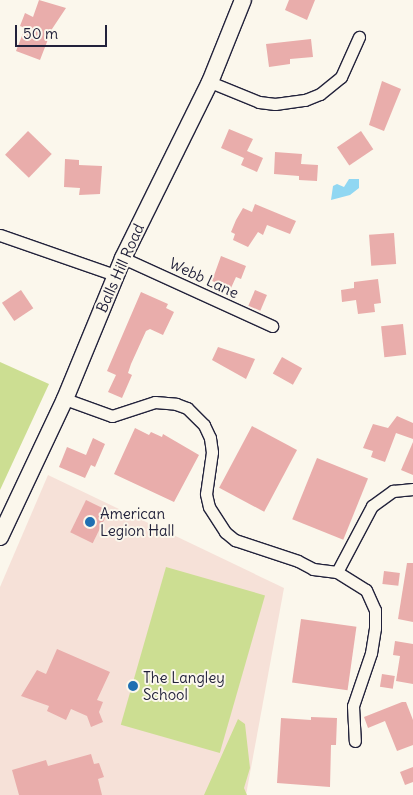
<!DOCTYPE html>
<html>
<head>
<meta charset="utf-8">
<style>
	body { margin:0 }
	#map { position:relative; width:413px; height:795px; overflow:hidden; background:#fbf7ec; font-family:Delius,sans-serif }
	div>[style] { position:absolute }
	.built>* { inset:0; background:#f6e1d8 }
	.green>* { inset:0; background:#ccde92; transform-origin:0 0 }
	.water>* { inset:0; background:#90d7f2 }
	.building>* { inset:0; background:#e9adab; transform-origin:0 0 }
	.roads { filter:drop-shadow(1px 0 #22223b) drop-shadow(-1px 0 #22223b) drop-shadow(0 1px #22223b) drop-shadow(0 -1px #22223b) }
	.street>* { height:11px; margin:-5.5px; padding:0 5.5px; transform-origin:5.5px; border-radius:5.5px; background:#fbf7ec }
	.secondary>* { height:16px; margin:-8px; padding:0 8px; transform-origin:8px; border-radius:8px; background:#fbf7ec }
	.dots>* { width:14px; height:14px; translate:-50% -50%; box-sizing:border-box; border:2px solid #fbf7ec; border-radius:50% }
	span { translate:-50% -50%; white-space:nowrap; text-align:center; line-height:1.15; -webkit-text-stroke:4px #fbf7ec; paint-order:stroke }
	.street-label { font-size:15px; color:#22223b }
	.poi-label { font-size:15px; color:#22223b }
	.left { translate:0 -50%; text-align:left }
	.scale { position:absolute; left:15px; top:25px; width:92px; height:22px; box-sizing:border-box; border:2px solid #22223b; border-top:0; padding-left:6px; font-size:15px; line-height:18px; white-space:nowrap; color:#22223b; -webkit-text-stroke:4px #fbf7ec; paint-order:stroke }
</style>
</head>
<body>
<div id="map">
	<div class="built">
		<i style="clip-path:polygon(48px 475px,284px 588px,246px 795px,0 795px,0 587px)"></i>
	</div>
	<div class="green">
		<i style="clip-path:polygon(0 362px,49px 384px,0 490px)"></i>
		<i style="left:166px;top:567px;width:103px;height:164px;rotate:16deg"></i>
		<i style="clip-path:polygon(238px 719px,245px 724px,250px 768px,244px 788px,247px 795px,204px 795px)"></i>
	</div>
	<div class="water">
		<i style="clip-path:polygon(349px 179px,359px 179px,359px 188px,350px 195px,331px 200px,333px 186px,337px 184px,344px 187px)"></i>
	</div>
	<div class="building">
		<i style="clip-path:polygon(39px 0,66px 8px,52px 29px,40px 60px,16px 51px,25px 28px,20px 26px,25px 13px,33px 17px)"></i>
		<i style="clip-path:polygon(289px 0,315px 0,307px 20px,285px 10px)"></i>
		<i style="clip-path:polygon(311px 39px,313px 57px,290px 59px,290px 64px,269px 67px,266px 44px)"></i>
		<i style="clip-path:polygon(382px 81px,401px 89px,384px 131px,369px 125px)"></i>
		<i style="clip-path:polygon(229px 129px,253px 139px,247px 151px,263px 158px,257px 172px,241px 165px,244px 158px,221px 148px)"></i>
		<i style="left:28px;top:131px;width:33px;height:33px;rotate:44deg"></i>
		<i style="left:361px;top:131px;width:22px;height:29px;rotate:56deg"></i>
		<i style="clip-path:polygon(275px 152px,302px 154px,301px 164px,318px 165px,317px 181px,299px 180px,299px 176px,274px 174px)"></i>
		<i style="clip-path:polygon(65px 159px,79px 160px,79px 165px,102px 166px,100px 194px,79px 195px,80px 188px,64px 187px)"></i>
		<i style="clip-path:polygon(255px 204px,296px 221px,290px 234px,267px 225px,263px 235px,258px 232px,248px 247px,233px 240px,235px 234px,231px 232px,236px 220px,243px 208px,252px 212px)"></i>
		<i style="left:394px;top:233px;width:31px;height:25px;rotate:86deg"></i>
		<i style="clip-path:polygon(221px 256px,246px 266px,241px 279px,236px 277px,231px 288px,212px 281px)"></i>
		<i style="clip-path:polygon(378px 279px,381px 303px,374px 304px,375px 312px,358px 314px,356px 300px,342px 302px,341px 290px,354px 288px,354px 282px)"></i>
		<i style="left:21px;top:290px;width:22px;height:23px;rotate:56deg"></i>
		<i style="left:255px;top:290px;width:13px;height:17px;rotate:23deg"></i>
		<i style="clip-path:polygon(141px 292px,168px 304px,166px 308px,174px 312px,163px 335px,150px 329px,146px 331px,131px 364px,128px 373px,132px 375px,122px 398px,108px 392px,116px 375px,107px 371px)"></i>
		<i style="left:403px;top:324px;width:31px;height:22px;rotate:84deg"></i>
		<i style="clip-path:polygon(218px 347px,255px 359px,246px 379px,212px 360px)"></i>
		<i style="left:282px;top:357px;width:23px;height:19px;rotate:29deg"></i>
		<i style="clip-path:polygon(397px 416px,413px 423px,413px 439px,396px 433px,385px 462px,371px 457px,373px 451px,363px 448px,373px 424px,388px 428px)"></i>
		<i style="left:252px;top:426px;width:51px;height:70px;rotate:28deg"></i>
		<i style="clip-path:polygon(135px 428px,149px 435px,151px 432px,162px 437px,163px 434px,199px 455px,174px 502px,114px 474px)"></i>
		<i style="clip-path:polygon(93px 438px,105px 444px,95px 467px,91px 465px,85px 478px,59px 467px,67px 447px,86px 455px)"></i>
		<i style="clip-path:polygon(413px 442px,413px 475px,401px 470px)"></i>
		<i style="left:317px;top:458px;width:55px;height:66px;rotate:22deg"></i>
		<i style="left:86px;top:500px;width:25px;height:36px;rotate:26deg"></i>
		<i style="clip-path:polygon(407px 563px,413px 563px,413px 622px,398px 619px)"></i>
		<i style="left:384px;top:571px;width:16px;height:13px;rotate:7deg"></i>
		<i style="left:301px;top:619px;width:56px;height:64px;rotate:8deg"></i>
		<i style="clip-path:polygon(395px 641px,413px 644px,413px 684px,396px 681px,400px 656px,393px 655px)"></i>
		<i style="clip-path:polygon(57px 649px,110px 672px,97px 700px,103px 702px,99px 712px,103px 722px,91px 727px,87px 716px,71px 709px,66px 720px,47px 711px,49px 706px,21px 696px,37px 670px,46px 674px)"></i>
		<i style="left:382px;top:674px;width:13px;height:13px;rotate:9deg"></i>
		<i style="clip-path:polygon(402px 702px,406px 702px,413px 720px,413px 745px,397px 751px,385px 721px,368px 728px,364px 717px)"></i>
		<i style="clip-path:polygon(311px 717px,337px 718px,336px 745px,331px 745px,330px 787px,277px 783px,281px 718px,311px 720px)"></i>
		<i style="clip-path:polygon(91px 754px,94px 764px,99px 763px,104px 777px,98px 779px,102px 795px,19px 795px,12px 770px,46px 760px,48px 766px)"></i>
		<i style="clip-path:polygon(413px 767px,413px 782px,405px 785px,400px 772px)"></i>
	</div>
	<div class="roads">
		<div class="street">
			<i style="left:210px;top:82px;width:53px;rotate:22.2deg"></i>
			<i style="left:259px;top:102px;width:16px;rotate:7deg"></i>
			<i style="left:275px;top:104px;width:30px;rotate:-8deg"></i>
			<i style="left:305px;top:100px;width:16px;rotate:-22deg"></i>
			<i style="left:320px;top:94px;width:27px;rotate:-39deg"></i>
			<i style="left:341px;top:77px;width:44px;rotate:-65.8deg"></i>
			<i style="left:0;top:235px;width:122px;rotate:19.2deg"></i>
			<i style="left:123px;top:258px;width:164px;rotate:24.5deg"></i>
			<i style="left:65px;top:399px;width:50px;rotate:19.9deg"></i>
			<i style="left:112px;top:416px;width:45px;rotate:-18deg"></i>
			<i style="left:155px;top:402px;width:21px;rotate:5deg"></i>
			<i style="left:176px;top:404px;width:12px;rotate:20deg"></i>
			<i style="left:187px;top:408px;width:24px;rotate:45deg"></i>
			<i style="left:204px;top:425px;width:14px;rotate:65deg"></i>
			<i style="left:210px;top:438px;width:14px;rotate:82deg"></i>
			<i style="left:212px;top:452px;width:42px;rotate:98.1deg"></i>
			<i style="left:206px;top:494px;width:13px;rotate:77deg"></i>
			<i style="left:209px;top:507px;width:30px;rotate:57deg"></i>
			<i style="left:225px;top:532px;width:13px;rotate:39deg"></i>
			<i style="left:235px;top:540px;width:66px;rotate:18.4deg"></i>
			<i style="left:298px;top:561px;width:17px;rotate:28deg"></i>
			<i style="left:313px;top:569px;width:24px;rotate:7deg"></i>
			<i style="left:337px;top:572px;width:34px;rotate:32deg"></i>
			<i style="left:366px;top:590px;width:22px;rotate:66deg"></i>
			<i style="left:375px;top:610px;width:18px;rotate:90deg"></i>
			<i style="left:375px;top:628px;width:25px;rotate:99deg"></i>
			<i style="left:371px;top:653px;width:56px;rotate:108.8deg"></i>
			<i style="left:353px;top:706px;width:35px;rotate:87deg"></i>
			<i style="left:337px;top:572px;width:75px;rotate:-62.1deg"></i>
			<i style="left:372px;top:506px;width:26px;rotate:-36deg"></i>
			<i style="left:393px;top:491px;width:20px;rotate:-6deg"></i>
		</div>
		<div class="secondary">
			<i style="left:0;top:537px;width:153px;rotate:-64.8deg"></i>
			<i style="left:65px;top:399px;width:152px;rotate:-67.6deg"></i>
			<i style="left:123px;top:258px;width:196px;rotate:-63.7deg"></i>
			<i style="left:210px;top:82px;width:88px;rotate:-68.1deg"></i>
		</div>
	</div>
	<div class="dots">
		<i style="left:90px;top:522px;background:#1f6fb2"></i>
		<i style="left:133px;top:686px;background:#1f6fb2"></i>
	</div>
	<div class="street-label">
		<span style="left:120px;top:268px;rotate:-66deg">Balls Hill Road</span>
		<span style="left:204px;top:278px;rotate:25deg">Webb Lane</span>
	</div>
	<div class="poi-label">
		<span class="left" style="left:100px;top:522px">American<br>Legion Hall</span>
		<span class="left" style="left:143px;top:686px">The Langley<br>School</span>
	</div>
	<div class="scale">50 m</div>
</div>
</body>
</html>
